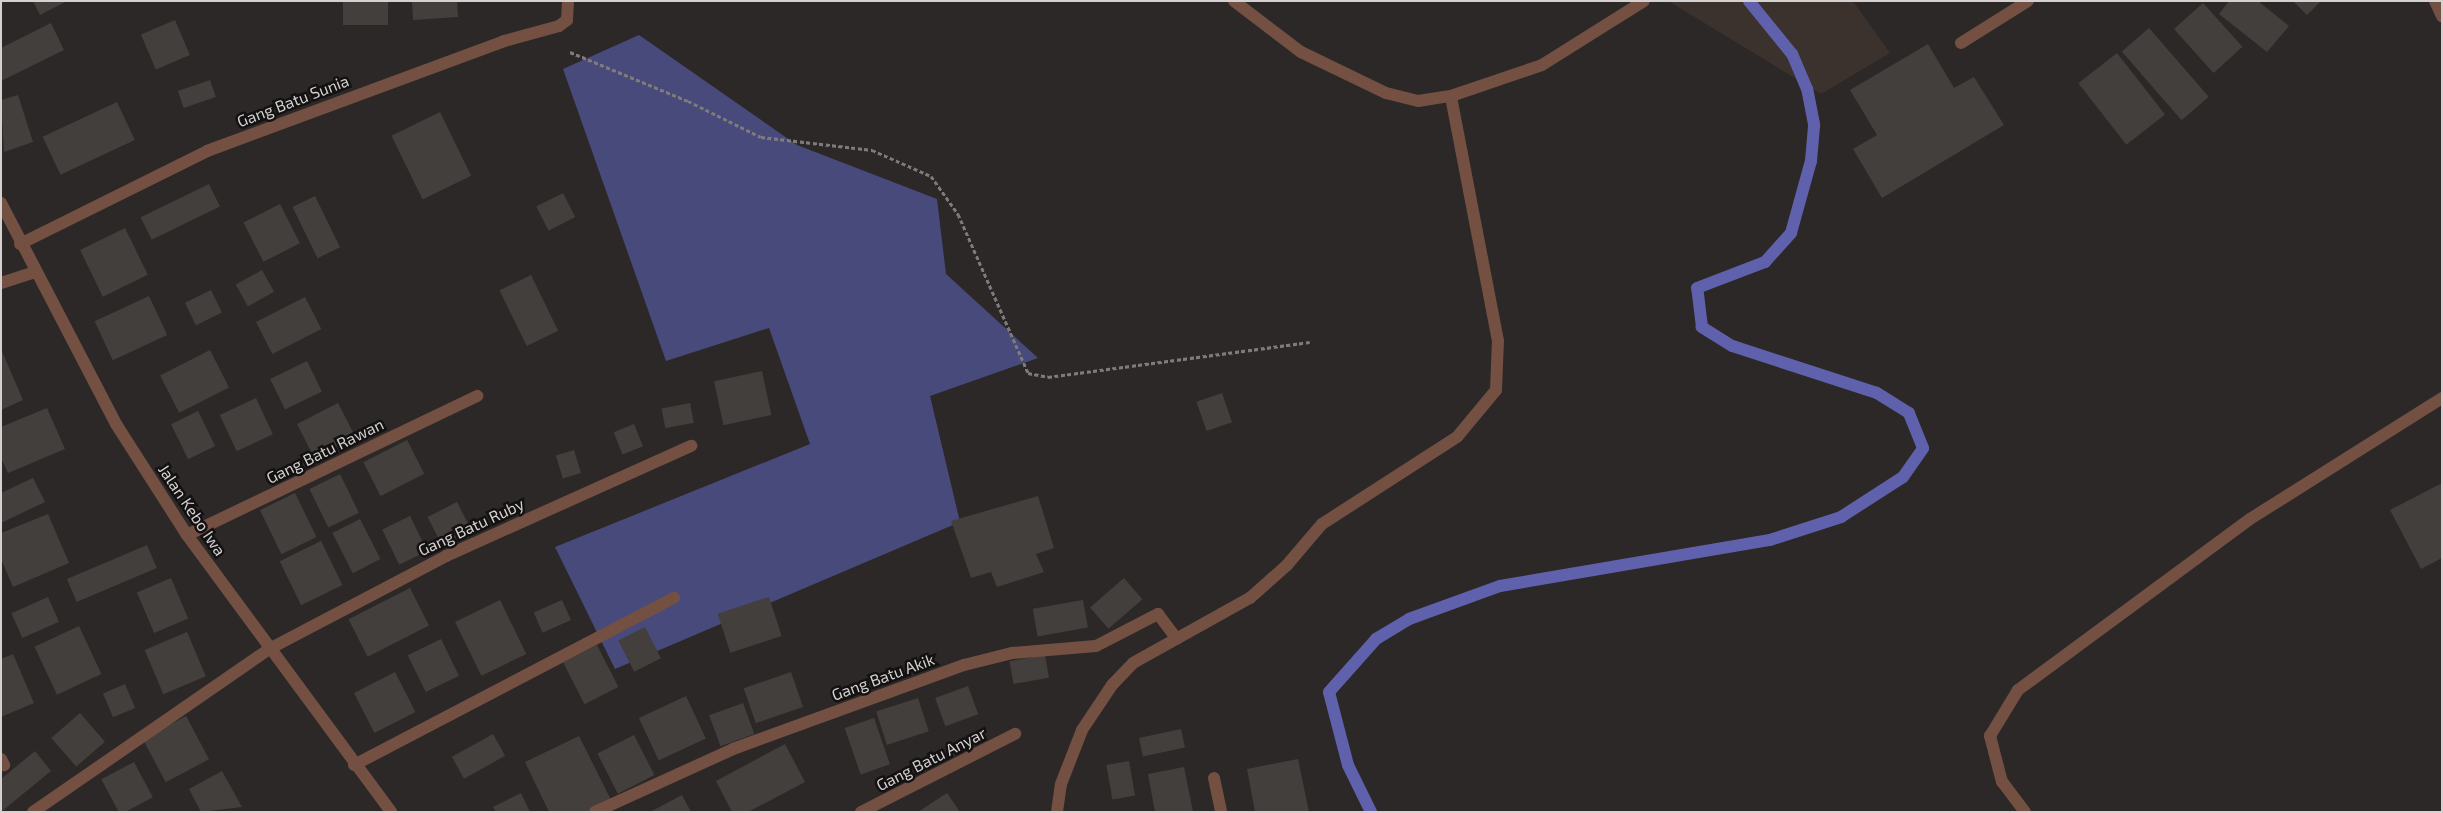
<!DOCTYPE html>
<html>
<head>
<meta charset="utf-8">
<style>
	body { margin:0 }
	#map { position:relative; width:2443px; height:813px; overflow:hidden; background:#2c2827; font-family:"Exo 2",sans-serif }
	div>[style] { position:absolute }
	.built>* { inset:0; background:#3b312d }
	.green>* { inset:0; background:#474a7b }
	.stream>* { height:12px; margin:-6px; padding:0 6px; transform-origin:6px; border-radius:6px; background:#5f61ad }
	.building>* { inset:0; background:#433f3d; transform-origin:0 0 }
	.path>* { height:3px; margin-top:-1.5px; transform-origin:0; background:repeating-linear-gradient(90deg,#7f7b7a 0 4px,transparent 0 6.5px) }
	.service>* { height:12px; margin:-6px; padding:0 6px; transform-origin:6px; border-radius:6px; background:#745042 }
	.minor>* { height:12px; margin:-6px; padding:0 6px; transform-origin:6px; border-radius:6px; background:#745042 }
	.tertiary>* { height:12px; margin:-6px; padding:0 6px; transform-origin:6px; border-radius:6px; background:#745042 }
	span { translate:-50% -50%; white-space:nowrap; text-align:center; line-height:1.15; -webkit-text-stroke:5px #131111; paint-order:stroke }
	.street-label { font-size:16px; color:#d4d1d0 }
	.frame { position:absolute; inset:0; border:2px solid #d4d1d0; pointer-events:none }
</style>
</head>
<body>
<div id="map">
	<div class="built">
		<i style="clip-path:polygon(1668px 1px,1853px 1px,1890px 53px,1821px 94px)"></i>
	</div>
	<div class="green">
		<i style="clip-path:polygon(639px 35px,797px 145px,937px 199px,946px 274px,1038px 358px,930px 396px,960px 522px,615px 669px,555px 547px,810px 444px,769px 328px,666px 361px,563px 69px)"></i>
	</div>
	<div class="stream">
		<i style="left:1371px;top:812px;width:52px;rotate:-116.1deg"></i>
		<i style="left:1348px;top:765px;width:75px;rotate:-104.6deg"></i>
		<i style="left:1329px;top:692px;width:71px;rotate:-48.4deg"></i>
		<i style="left:1376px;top:639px;width:39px;rotate:-31deg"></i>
		<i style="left:1409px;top:619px;width:97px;rotate:-19.9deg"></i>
		<i style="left:1500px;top:586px;width:274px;rotate:-9.7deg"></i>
		<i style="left:1770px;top:540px;width:75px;rotate:-17.9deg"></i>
		<i style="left:1841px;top:517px;width:74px;rotate:-32.8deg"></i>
		<i style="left:1903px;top:477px;width:35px;rotate:-55deg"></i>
		<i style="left:1923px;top:448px;width:38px;rotate:-112deg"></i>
		<i style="left:1909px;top:413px;width:38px;rotate:-148deg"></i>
		<i style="left:1877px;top:393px;width:152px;rotate:-162deg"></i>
		<i style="left:1732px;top:346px;width:36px;rotate:-148deg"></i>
		<i style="left:1702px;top:327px;width:39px;rotate:-97deg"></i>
		<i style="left:1697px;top:288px;width:73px;rotate:-20.9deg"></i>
		<i style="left:1765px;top:262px;width:39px;rotate:-48deg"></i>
		<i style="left:1791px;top:233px;width:75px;rotate:-74.5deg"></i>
		<i style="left:1811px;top:161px;width:37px;rotate:-85deg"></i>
		<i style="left:1814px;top:124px;width:36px;rotate:-101deg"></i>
		<i style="left:1807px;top:89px;width:38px;rotate:-113deg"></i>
		<i style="left:1792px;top:54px;width:68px;rotate:-129.1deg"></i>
	</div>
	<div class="building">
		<i style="clip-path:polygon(33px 1px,67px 1px,40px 15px)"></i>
		<i style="left:343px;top:1px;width:45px;height:24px"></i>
		<i style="clip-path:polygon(412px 1px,457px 1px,458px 17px,413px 20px)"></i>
		<i style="clip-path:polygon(2229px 1px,2258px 1px,2289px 26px,2267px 52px,2219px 14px)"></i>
		<i style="clip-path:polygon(2293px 1px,2321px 1px,2307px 15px)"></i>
		<i style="left:2203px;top:3px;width:59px;height:39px;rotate:48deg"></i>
		<i style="left:175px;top:20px;width:38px;height:37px;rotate:67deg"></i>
		<i style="clip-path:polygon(51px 23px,64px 50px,1px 81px,1px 48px)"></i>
		<i style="left:2149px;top:28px;width:91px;height:36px;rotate:49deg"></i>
		<i style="clip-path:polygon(1928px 44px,1954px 88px,1974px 77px,2004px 125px,1882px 198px,1853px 149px,1877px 135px,1850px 90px)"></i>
		<i style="left:2117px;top:53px;width:78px;height:49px;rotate:52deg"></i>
		<i style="left:210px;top:80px;width:18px;height:34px;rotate:71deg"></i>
		<i style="clip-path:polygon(18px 95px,33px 142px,4px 152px,1px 100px)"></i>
		<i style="left:117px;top:102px;width:42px;height:82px;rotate:65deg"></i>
		<i style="left:440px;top:112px;width:71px;height:54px;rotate:64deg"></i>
		<i style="left:209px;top:184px;width:25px;height:76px;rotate:64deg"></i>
		<i style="left:563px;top:193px;width:27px;height:30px;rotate:63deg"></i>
		<i style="left:315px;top:196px;width:57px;height:25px;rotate:64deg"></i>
		<i style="left:280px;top:204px;width:44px;height:41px;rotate:63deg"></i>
		<i style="left:125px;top:228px;width:52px;height:50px;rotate:64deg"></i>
		<i style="left:262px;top:270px;width:25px;height:30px;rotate:61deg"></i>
		<i style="left:531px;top:275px;width:62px;height:35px;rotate:64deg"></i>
		<i style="left:211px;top:290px;width:25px;height:29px;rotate:64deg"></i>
		<i style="left:149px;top:296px;width:43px;height:60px;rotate:65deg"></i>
		<i style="left:305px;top:297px;width:36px;height:55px;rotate:63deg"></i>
		<i style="clip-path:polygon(1px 349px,23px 400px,1px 410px)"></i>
		<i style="left:210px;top:350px;width:42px;height:56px;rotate:63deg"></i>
		<i style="left:307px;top:361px;width:34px;height:41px;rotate:64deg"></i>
		<i style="left:762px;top:371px;width:45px;height:49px;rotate:78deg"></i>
		<i style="left:1222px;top:393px;width:31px;height:27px;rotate:71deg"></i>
		<i style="left:256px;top:398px;width:40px;height:40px;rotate:65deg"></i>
		<i style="left:338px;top:403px;width:38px;height:46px;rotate:63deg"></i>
		<i style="left:690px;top:403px;width:20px;height:29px;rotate:79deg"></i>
		<i style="clip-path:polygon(47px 408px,65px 449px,8px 473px,1px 458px,1px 427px)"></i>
		<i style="left:198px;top:411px;width:39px;height:30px;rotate:64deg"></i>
		<i style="left:634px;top:424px;width:24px;height:22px;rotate:68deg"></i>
		<i style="left:407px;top:440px;width:38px;height:49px;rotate:63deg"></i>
		<i style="left:574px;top:450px;width:24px;height:19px;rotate:73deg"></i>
		<i style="left:340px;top:474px;width:43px;height:34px;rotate:64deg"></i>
		<i style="clip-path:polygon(33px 478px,45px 502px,1px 523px,1px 493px)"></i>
		<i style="clip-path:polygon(2442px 483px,2442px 558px,2421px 569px,2390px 510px)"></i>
		<i style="left:295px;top:493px;width:49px;height:39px;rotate:64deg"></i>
		<i style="clip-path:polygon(1038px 496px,1054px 548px,1036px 554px,1044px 572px,997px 587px,991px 572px,971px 578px,951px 521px)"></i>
		<i style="left:457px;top:502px;width:31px;height:33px;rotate:63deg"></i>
		<i style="clip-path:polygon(48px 514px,69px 563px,13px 587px,1px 559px,1px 533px)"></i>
		<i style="left:410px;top:516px;width:39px;height:31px;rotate:64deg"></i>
		<i style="left:360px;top:519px;width:45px;height:31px;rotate:63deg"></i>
		<i style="left:321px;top:541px;width:49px;height:46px;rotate:64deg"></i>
		<i style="left:147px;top:545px;width:25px;height:87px;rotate:67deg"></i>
		<i style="left:171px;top:578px;width:44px;height:37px;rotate:67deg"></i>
		<i style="left:1124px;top:578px;width:28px;height:45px;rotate:49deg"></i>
		<i style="left:410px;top:588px;width:42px;height:69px;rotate:63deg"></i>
		<i style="left:48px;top:597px;width:27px;height:40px;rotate:66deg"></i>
		<i style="left:769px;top:597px;width:41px;height:54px;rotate:72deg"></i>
		<i style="left:500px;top:600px;width:60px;height:50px;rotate:64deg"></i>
		<i style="left:562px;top:600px;width:22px;height:31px;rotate:66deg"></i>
		<i style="left:1083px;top:600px;width:28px;height:51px;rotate:80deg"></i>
		<i style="left:79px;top:626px;width:53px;height:49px;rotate:65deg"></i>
		<i style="left:645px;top:627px;width:35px;height:30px;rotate:63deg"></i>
		<i style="left:187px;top:632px;width:48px;height:46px;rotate:67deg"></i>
		<i style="left:441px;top:639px;width:41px;height:37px;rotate:64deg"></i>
		<i style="left:597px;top:645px;width:47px;height:38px;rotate:63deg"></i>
		<i style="clip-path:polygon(13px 654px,34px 703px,1px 717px,1px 659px)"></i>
		<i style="left:1045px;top:655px;width:23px;height:36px;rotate:80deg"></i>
		<i style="left:395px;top:672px;width:45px;height:46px;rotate:63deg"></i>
		<i style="left:791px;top:672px;width:37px;height:50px;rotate:71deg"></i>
		<i style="left:125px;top:684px;width:26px;height:24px;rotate:67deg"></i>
		<i style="left:968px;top:686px;width:30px;height:35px;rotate:70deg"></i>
		<i style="left:686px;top:696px;width:47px;height:52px;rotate:65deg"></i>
		<i style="left:918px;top:698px;width:35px;height:44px;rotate:72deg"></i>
		<i style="left:743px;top:703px;width:33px;height:36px;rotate:70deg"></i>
		<i style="left:80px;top:713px;width:38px;height:38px;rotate:49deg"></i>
		<i style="left:186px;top:716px;width:49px;height:49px;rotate:62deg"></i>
		<i style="left:874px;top:718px;width:49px;height:31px;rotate:71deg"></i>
		<i style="left:1181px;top:729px;width:19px;height:43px;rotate:78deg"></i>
		<i style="left:493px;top:734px;width:25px;height:47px;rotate:61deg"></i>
		<i style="left:634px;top:735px;width:45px;height:41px;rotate:63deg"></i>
		<i style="clip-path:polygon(579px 736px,611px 800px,586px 812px,549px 812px,525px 762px)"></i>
		<i style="clip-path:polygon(785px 744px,805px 782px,748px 812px,732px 812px,716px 781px)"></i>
		<i style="clip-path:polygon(35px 751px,51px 771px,1px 812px,1px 779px)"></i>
		<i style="clip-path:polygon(1298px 759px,1309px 812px,1255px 812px,1247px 769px)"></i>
		<i style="left:1129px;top:761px;width:35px;height:23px;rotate:80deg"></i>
		<i style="left:134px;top:762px;width:40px;height:37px;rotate:62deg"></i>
		<i style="clip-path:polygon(1184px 767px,1193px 812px,1155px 812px,1148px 774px)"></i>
		<i style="clip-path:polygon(222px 771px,242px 807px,201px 812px,189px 789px)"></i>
		<i style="clip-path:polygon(521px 793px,530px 812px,496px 812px,493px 807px)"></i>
		<i style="clip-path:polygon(947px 793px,960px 812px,918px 812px)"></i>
		<i style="clip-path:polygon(682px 795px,691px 812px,650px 812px)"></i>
	</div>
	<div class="path">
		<i style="left:570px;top:52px;width:128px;rotate:22.6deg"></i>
		<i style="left:688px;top:101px;width:81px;rotate:26.3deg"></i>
		<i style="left:761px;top:137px;width:112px;rotate:6.7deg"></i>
		<i style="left:872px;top:150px;width:64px;rotate:23.8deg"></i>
		<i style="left:931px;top:176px;width:47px;rotate:54.6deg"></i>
		<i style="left:958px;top:214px;width:174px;rotate:66.2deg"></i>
		<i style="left:1028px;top:373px;width:20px;rotate:11deg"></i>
		<i style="left:1048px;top:377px;width:264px;rotate:-7.6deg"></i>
	</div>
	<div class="service">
		<i style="left:33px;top:812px;width:289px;rotate:-34.6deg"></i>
	</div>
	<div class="minor">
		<i style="left:1234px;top:1px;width:84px;rotate:37.3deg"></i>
		<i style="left:1301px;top:52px;width:94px;rotate:25.8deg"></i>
		<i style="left:1386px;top:93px;width:33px;rotate:14deg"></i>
		<i style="left:1418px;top:101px;width:33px;rotate:-9deg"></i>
		<i style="left:1451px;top:96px;width:96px;rotate:-18.8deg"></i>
		<i style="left:1542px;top:65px;width:120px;rotate:-32.1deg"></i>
		<i style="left:2435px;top:1px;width:17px;rotate:65deg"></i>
		<i style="left:1961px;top:43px;width:79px;rotate:-32.1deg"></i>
		<i style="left:20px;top:244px;width:209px;rotate:-26.4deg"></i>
		<i style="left:207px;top:151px;width:317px;rotate:-20.3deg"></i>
		<i style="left:504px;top:41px;width:57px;rotate:-15.3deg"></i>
		<i style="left:559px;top:26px;width:10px;rotate:-37deg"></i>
		<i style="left:567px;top:20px;width:19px;rotate:-87deg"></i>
		<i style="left:1px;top:283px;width:35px;rotate:-18deg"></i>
		<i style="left:187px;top:535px;width:322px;rotate:-25.6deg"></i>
		<i style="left:271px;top:648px;width:198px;rotate:-27.7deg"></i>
		<i style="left:446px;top:556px;width:269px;rotate:-24.2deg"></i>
		<i style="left:1px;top:759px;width:7px;rotate:63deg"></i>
		<i style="left:354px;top:765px;width:361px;rotate:-27.6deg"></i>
		<i style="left:1214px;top:778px;width:35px;rotate:78deg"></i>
		<i style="left:595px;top:812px;width:152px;rotate:-24.5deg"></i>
		<i style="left:733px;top:749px;width:246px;rotate:-20deg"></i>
		<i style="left:964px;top:665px;width:49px;rotate:-14deg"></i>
		<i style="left:1012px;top:653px;width:84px;rotate:-4.8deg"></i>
		<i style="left:1096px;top:646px;width:70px;rotate:-27.3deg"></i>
		<i style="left:1158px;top:614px;width:31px;rotate:53deg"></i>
		<i style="left:861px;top:812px;width:173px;rotate:-26.9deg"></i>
		<i style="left:1057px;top:812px;width:28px;rotate:-82deg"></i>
		<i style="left:1061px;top:784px;width:58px;rotate:-68.7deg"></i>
		<i style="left:1082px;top:730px;width:54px;rotate:-56.3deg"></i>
		<i style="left:1112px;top:685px;width:30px;rotate:-46deg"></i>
		<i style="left:1133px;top:663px;width:134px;rotate:-29.1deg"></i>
		<i style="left:1250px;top:598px;width:50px;rotate:-41.7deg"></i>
		<i style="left:1287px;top:565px;width:54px;rotate:-49.5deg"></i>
		<i style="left:1322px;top:524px;width:161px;rotate:-32.8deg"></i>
		<i style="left:1457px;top:437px;width:61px;rotate:-50.3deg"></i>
		<i style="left:1496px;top:390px;width:49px;rotate:-87.7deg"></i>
		<i style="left:1498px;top:341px;width:249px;rotate:-100.9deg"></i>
		<i style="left:2025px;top:812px;width:38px;rotate:-127deg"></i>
		<i style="left:2002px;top:782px;width:48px;rotate:-104.6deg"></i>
		<i style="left:1990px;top:736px;width:54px;rotate:-58.7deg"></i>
		<i style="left:2018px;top:690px;width:288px;rotate:-36.4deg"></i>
		<i style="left:2250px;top:519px;width:227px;rotate:-32.2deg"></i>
	</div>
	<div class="tertiary">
		<i style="left:1px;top:203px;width:249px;rotate:62.5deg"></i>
		<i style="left:116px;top:424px;width:132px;rotate:57.4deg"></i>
		<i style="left:187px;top:535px;width:344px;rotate:53.6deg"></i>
	</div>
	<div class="street-label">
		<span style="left:293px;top:101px;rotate:-21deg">Gang Batu Sunia</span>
		<span style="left:325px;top:451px;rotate:-26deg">Gang Batu Rawan</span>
		<span style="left:192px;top:510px;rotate:56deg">Jalan Kebo Iwa</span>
		<span style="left:471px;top:527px;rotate:-25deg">Gang Batu Ruby</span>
		<span style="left:883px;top:677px;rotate:-20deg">Gang Batu Akik</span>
		<span style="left:931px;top:759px;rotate:-27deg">Gang Batu Anyar</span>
	</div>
	<div class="frame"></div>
</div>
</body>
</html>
